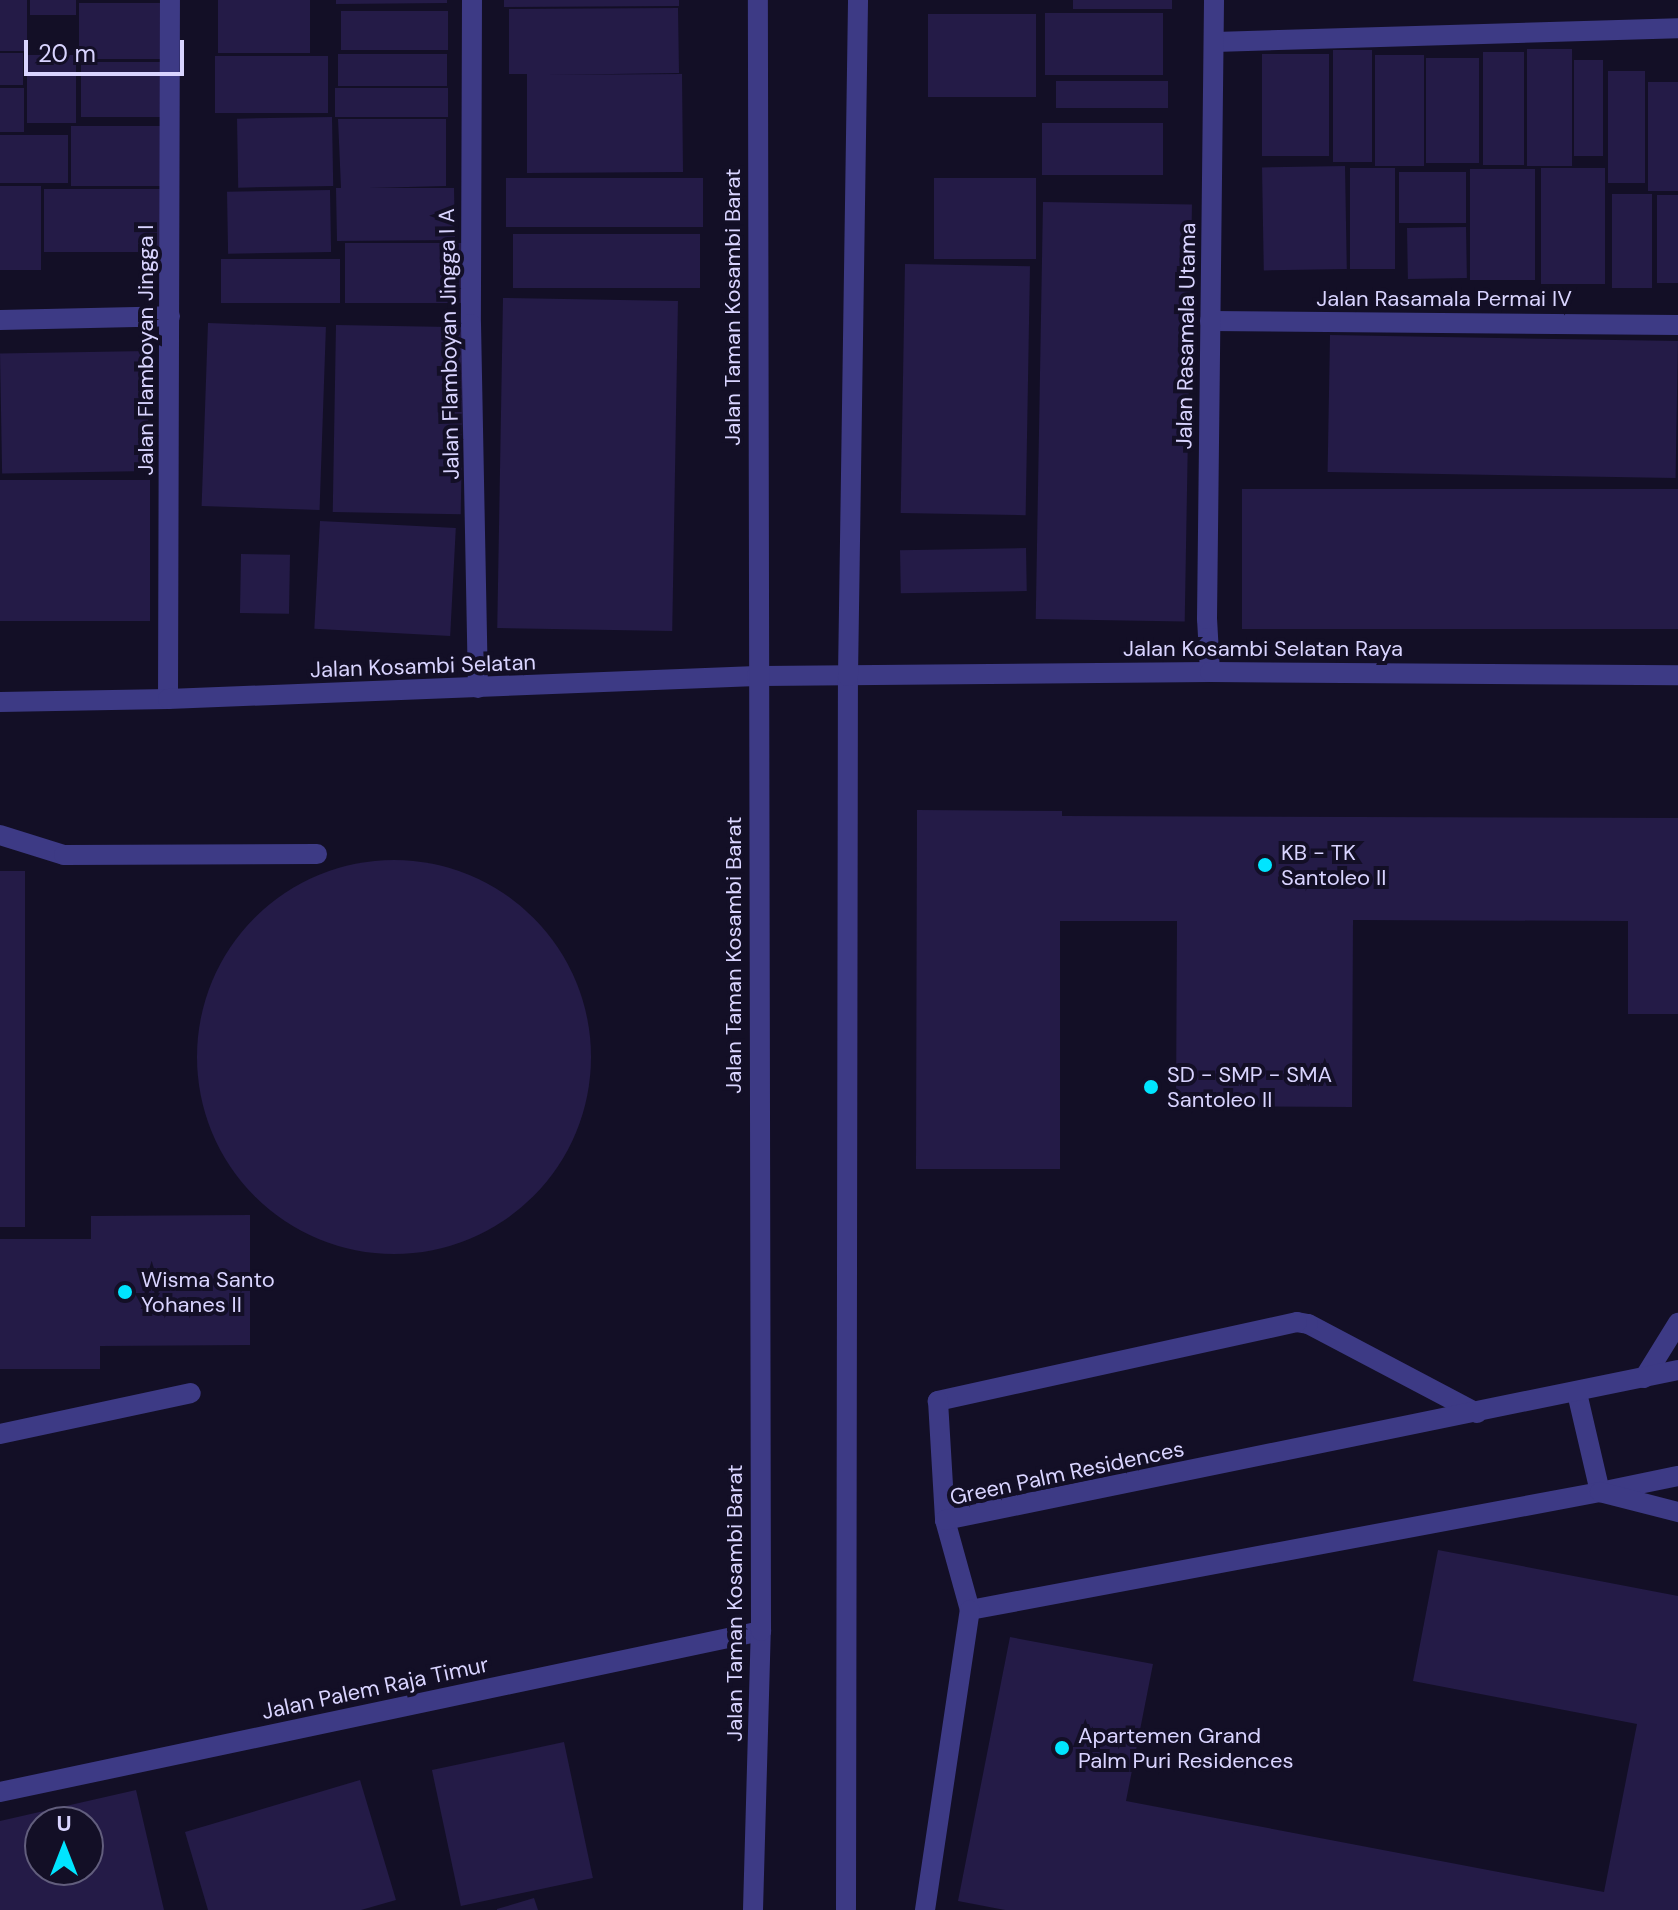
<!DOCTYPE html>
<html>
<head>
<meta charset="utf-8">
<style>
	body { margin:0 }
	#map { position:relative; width:1678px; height:1910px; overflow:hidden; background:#130f26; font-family:"DM Sans",sans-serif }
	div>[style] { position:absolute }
	.building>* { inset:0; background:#241b47; transform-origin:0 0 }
	.round { border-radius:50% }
	.service>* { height:20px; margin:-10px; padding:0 10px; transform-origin:10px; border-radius:10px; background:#3d3a85 }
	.minor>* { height:20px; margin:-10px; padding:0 10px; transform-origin:10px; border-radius:10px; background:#3d3a85 }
	.dots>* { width:22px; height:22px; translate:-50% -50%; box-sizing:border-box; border:4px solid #130f26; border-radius:50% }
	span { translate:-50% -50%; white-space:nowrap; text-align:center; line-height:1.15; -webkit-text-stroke:8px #130f26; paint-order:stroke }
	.street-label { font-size:22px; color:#d9d4ff }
	.poi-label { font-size:22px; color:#d9d4ff }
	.left { translate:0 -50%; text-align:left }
	.north { position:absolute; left:24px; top:1806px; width:80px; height:80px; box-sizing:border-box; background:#130f26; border:2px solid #625e7d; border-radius:50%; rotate:0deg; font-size:22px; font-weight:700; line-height:32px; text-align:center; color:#d9d4ff }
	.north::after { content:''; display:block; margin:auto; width:28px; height:36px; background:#00e5ff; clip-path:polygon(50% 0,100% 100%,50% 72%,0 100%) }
	.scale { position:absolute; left:24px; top:40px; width:160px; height:36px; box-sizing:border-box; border:4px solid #d9d4ff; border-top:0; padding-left:10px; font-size:24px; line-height:28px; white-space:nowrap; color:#d9d4ff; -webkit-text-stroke:6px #130f26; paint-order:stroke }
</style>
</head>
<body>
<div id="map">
	<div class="building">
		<i style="left:0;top:0;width:27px;height:51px"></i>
		<i style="left:30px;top:0;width:46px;height:15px"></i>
		<i style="left:218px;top:0;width:92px;height:53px"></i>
		<i style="clip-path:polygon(336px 0,447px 0,447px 3px,336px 4px)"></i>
		<i style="clip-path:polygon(504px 0,679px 0,679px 6px,504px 7px)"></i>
		<i style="left:1073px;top:0;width:99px;height:9px"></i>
		<i style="left:79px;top:3px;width:83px;height:56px"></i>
		<i style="clip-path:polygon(678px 8px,679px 73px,545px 75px,682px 74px,683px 172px,527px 173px,527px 74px,509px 74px,509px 9px)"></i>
		<i style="left:448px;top:11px;width:39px;height:107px;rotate:90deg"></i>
		<i style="left:1163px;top:13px;width:62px;height:118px;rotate:90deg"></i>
		<i style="left:928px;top:14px;width:108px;height:83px"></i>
		<i style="left:1527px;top:49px;width:45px;height:117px"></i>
		<i style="left:1333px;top:50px;width:39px;height:112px"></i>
		<i style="left:1483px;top:52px;width:41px;height:113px"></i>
		<i style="left:0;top:53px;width:23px;height:32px"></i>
		<i style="left:447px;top:54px;width:32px;height:109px;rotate:90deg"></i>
		<i style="left:1262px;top:54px;width:67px;height:102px"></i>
		<i style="left:76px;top:55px;width:68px;height:49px;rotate:90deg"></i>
		<i style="left:1424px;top:55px;width:111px;height:49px;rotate:90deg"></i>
		<i style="left:328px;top:56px;width:57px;height:113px;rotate:90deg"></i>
		<i style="left:1426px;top:58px;width:53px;height:105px"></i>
		<i style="left:1574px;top:60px;width:29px;height:96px"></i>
		<i style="left:165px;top:62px;width:55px;height:84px;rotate:90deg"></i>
		<i style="left:1645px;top:71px;width:112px;height:37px;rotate:90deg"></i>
		<i style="left:1168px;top:81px;width:27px;height:112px;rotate:90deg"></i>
		<i style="left:1648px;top:82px;width:30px;height:109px"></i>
		<i style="left:0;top:88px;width:24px;height:44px"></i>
		<i style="left:448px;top:88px;width:29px;height:113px;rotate:90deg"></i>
		<i style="left:332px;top:117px;width:69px;height:95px;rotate:89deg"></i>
		<i style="clip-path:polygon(338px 119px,446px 119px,446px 186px,369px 188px,454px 188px,455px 240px,337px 241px,336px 188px,341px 188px)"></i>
		<i style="left:1163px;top:123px;width:52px;height:121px;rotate:90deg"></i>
		<i style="left:71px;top:126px;width:93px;height:60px"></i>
		<i style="left:0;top:135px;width:68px;height:48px"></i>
		<i style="left:1345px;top:166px;width:103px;height:83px;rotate:89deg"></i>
		<i style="left:1395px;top:168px;width:101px;height:45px;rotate:90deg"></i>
		<i style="left:1541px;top:168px;width:64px;height:116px"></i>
		<i style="left:1470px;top:169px;width:65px;height:111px"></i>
		<i style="left:1399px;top:172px;width:67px;height:51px"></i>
		<i style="left:703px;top:178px;width:49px;height:197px;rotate:90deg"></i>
		<i style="left:1036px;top:178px;width:81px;height:102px;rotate:90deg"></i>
		<i style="left:0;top:186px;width:41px;height:84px"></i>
		<i style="left:163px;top:189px;width:63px;height:119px;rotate:90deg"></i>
		<i style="left:330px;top:190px;width:62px;height:103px;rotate:89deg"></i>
		<i style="left:1612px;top:194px;width:40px;height:94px"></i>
		<i style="left:1657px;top:195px;width:21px;height:88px"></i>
		<i style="left:1043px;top:202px;width:149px;height:417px;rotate:1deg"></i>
		<i style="left:1466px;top:227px;width:51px;height:59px;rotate:89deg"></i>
		<i style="left:700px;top:234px;width:54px;height:187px;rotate:90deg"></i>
		<i style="left:345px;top:243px;width:124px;height:60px"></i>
		<i style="left:221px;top:259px;width:119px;height:44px"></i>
		<i style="left:905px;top:264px;width:125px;height:249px;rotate:1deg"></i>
		<i style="left:503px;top:298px;width:175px;height:330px;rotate:1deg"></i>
		<i style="left:208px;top:323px;width:118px;height:183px;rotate:2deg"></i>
		<i style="left:336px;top:325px;width:128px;height:187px;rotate:1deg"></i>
		<i style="left:1330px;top:335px;width:348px;height:137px;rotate:1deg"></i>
		<i style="left:147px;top:351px;width:120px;height:147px;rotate:89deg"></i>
		<i style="left:150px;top:480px;width:141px;height:150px;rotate:90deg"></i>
		<i style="left:1242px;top:489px;width:436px;height:140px"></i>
		<i style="left:320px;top:521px;width:136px;height:108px;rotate:3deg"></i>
		<i style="left:1026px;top:548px;width:43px;height:126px;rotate:89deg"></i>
		<i style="left:241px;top:554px;width:49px;height:59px;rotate:1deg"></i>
		<i style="clip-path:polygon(917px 810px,1062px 811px,1062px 816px,1678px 818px,1678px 1014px,1628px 1014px,1628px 921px,1353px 920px,1352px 1107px,1176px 1106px,1177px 921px,1060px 921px,1060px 1169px,916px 1169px)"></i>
		<i class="round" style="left:197px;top:860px;width:394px;height:394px"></i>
		<i style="left:0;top:871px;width:25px;height:356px"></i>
		<i style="clip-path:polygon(250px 1215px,250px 1345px,100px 1346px,100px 1369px,0 1369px,0 1239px,91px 1239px,91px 1216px)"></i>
		<i style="clip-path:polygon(1438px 1550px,1678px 1596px,1678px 1910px,1005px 1910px,958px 1901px,1010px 1637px,1153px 1664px,1126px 1801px,1604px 1892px,1637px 1724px,1413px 1681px)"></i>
		<i style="left:564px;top:1742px;width:139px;height:135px;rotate:78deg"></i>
		<i style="clip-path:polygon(360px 1780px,396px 1900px,361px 1910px,208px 1910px,185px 1832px)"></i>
		<i style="clip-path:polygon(evenodd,136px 1790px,164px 1910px,0 1910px,0 1821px,136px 1790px,40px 1822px,88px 1822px,88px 1870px,40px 1870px,40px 1822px)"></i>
		<i style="clip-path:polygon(534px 1898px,538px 1910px,497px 1910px,497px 1909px)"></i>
	</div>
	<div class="service">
		<i style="left:0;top:835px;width:67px;rotate:17.4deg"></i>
		<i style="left:64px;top:855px;width:253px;rotate:-0.2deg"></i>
		<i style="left:1644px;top:1378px;width:65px;rotate:-58.3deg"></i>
		<i style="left:1577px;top:1393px;width:102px;rotate:76.9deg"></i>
		<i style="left:1600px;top:1492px;width:80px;rotate:-11.6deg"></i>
		<i style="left:1477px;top:1413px;width:191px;rotate:-152.2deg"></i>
		<i style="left:1308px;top:1324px;width:11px;rotate:-170deg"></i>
		<i style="left:1297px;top:1322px;width:368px;rotate:167.6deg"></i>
		<i style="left:938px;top:1401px;width:119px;rotate:86.6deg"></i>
		<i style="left:945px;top:1520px;width:93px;rotate:74.5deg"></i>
		<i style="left:970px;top:1610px;width:641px;rotate:-10.61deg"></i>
		<i style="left:1600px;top:1492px;width:81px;rotate:14.4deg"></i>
		<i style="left:0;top:1434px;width:195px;rotate:-12.1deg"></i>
		<i style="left:945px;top:1520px;width:748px;rotate:-11.57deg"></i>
		<i style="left:925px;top:1910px;width:303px;rotate:-81.5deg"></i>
	</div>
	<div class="minor">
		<i style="left:472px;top:0;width:324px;rotate:90.2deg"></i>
		<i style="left:471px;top:324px;width:364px;rotate:88.9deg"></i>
		<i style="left:1215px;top:42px;width:463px;rotate:-1.7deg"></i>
		<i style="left:0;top:320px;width:170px;rotate:-1.3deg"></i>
		<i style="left:1210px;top:321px;width:468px;rotate:0.5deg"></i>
		<i style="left:1210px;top:672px;width:53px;rotate:-93.2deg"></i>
		<i style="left:1207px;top:619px;width:619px;rotate:-89.35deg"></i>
		<i style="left:168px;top:699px;width:699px;rotate:-89.84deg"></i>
		<i style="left:0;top:702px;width:168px;rotate:-1deg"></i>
		<i style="left:168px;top:699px;width:589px;rotate:-2.24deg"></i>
		<i style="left:757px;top:676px;width:453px;rotate:-0.5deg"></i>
		<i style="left:1210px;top:672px;width:468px;rotate:0.4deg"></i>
		<i style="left:0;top:1792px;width:778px;rotate:-11.95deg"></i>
		<i style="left:753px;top:1910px;width:279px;rotate:-88.4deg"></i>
		<i style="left:761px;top:1631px;width:1631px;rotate:-90.11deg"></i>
		<i style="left:846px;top:1910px;width:1234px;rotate:-89.91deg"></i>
		<i style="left:848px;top:676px;width:676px;rotate:-89.15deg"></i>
	</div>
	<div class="dots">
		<i style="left:1265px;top:865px;background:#00e5ff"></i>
		<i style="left:1151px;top:1087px;background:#00e5ff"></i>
		<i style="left:125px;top:1292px;background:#00e5ff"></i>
		<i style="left:1062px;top:1748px;background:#00e5ff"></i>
	</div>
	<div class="street-label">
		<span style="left:1444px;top:299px">Jalan Rasamala Permai IV</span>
		<span style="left:733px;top:307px;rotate:-90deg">Jalan Taman Kosambi Barat</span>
		<span style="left:1186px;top:336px;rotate:-89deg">Jalan Rasamala Utama</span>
		<span style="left:449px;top:344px;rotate:-91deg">Jalan Flamboyan Jingga I A</span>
		<span style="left:146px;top:350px;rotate:-90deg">Jalan Flamboyan Jingga I</span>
		<span style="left:1263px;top:649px">Jalan Kosambi Selatan Raya</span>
		<span style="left:423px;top:666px;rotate:-2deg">Jalan Kosambi Selatan</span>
		<span style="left:734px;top:955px;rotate:-90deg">Jalan Taman Kosambi Barat</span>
		<span style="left:1067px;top:1473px;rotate:-12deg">Green Palm Residences</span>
		<span style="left:735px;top:1603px;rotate:-90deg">Jalan Taman Kosambi Barat</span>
		<span style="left:375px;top:1688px;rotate:-12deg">Jalan Palem Raja Timur</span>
	</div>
	<div class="poi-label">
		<span class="left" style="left:1281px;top:865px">KB - TK<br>Santoleo II</span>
		<span class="left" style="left:1167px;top:1087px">SD - SMP - SMA<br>Santoleo II</span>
		<span class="left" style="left:141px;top:1292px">Wisma Santo<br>Yohanes II</span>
		<span class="left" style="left:1078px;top:1748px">Apartemen Grand<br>Palm Puri Residences</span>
	</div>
	<div class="north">U</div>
	<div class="scale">20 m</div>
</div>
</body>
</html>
